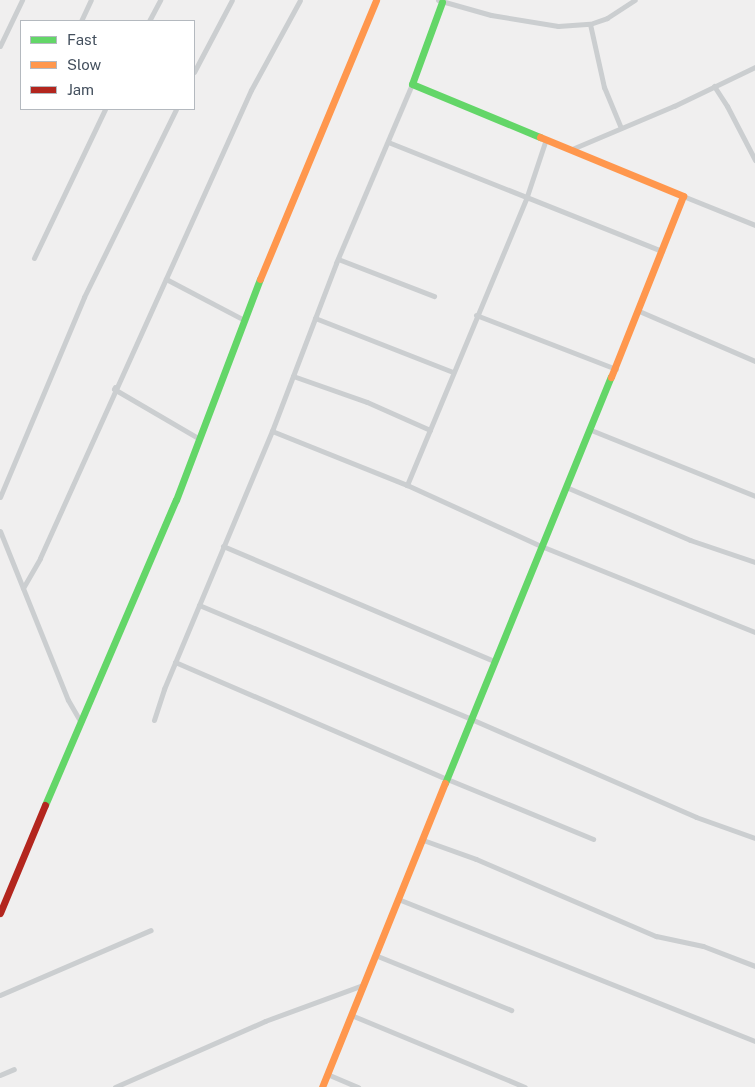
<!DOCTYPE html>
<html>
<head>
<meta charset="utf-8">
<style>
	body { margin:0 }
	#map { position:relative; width:755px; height:1087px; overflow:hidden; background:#f0efef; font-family:"Public Sans",sans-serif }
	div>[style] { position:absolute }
	.street>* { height:5px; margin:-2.5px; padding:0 2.5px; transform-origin:2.5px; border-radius:2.5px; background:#cbced0 }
	.fast>* { height:7px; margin:-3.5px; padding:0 3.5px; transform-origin:3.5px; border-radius:3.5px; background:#63d668 }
	.slow>* { height:7px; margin:-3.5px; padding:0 3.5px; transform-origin:3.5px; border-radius:3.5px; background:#ff974d }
	.jam>* { height:7px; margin:-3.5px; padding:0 3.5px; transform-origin:3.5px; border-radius:3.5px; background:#b3261e }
	span { translate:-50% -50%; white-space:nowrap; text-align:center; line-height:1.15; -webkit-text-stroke:4.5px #fff; paint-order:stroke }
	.legend { position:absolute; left:20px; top:20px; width:175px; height:90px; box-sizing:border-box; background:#fff; border:1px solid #b4b9bf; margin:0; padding:6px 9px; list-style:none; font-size:15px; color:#44505e }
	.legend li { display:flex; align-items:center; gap:10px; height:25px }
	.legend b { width:25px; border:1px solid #b4b9bf }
</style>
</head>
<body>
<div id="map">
	<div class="street">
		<i style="left:438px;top:0;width:55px;rotate:15.8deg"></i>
		<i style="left:491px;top:15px;width:68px;rotate:9.3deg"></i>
		<i style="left:558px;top:26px;width:32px;rotate:-4deg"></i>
		<i style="left:590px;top:24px;width:18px;rotate:-19deg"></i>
		<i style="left:607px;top:18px;width:33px;rotate:-33deg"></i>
		<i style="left:81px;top:21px;width:23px;rotate:-65deg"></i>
		<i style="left:149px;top:21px;width:24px;rotate:-62deg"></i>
		<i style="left:590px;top:24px;width:65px;rotate:77.5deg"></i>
		<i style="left:604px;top:87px;width:44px;rotate:67.5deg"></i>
		<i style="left:0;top:46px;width:51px;rotate:-64.4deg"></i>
		<i style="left:194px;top:72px;width:81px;rotate:-62.2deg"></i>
		<i style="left:714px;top:86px;width:24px;rotate:57deg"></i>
		<i style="left:727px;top:106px;width:61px;rotate:62.6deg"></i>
		<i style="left:546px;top:139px;width:63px;rotate:108.4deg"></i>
		<i style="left:526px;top:199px;width:310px;rotate:112.6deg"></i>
		<i style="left:407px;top:485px;width:147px;rotate:24.5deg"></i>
		<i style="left:541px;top:546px;width:231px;rotate:21.9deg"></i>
		<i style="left:388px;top:142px;width:295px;rotate:21.7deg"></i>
		<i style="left:572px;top:149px;width:111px;rotate:-22.9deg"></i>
		<i style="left:674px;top:106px;width:90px;rotate:-25.7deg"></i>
		<i style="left:683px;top:196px;width:78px;rotate:21.9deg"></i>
		<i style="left:34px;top:258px;width:165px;rotate:-64.5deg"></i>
		<i style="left:338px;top:259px;width:103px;rotate:21.1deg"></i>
		<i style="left:166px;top:279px;width:88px;rotate:27.7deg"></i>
		<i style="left:639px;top:311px;width:126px;rotate:23.3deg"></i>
		<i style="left:476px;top:315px;width:150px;rotate:21.1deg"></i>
		<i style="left:315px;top:318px;width:148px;rotate:21.4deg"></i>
		<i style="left:293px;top:376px;width:78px;rotate:19.4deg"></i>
		<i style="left:367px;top:402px;width:69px;rotate:24deg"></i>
		<i style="left:115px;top:387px;width:2px;rotate:117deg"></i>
		<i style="left:114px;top:389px;width:97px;rotate:30.3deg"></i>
		<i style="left:591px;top:430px;width:177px;rotate:21.9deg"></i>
		<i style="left:272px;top:431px;width:180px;rotate:-69.1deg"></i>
		<i style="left:336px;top:263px;width:194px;rotate:-67deg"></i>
		<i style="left:566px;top:487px;width:135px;rotate:23.1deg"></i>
		<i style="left:690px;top:540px;width:69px;rotate:18.7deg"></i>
		<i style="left:0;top:497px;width:217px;rotate:-67.2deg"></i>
		<i style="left:84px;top:297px;width:209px;rotate:-63.9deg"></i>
		<i style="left:0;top:531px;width:182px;rotate:68.1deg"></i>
		<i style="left:68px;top:700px;width:24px;rotate:60deg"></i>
		<i style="left:223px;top:546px;width:294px;rotate:23deg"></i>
		<i style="left:23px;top:588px;width:34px;rotate:-60deg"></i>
		<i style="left:40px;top:558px;width:513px;rotate:-65.73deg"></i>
		<i style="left:251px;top:90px;width:102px;rotate:-61.4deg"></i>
		<i style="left:199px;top:605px;width:295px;rotate:22.7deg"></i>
		<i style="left:471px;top:719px;width:245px;rotate:23.5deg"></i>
		<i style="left:696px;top:817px;width:63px;rotate:19.6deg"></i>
		<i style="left:175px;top:662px;width:296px;rotate:23.3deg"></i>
		<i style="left:447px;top:779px;width:158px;rotate:22.3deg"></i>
		<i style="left:154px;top:720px;width:33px;rotate:-72deg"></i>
		<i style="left:164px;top:689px;width:280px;rotate:-67.3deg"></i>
		<i style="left:272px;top:431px;width:145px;rotate:21.8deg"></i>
		<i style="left:423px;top:840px;width:56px;rotate:19.7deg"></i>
		<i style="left:476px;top:859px;width:196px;rotate:23.2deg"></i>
		<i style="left:656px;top:936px;width:48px;rotate:12deg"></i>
		<i style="left:703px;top:946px;width:56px;rotate:21deg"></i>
		<i style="left:398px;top:899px;width:384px;rotate:21.7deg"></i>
		<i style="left:375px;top:955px;width:147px;rotate:22deg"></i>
		<i style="left:0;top:995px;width:164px;rotate:-23.3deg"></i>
		<i style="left:351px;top:1015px;width:188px;rotate:22.5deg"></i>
		<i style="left:327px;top:1074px;width:34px;rotate:23deg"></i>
		<i style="left:0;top:1075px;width:15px;rotate:-23deg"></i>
		<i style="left:115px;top:1087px;width:164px;rotate:-23.7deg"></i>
		<i style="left:265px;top:1021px;width:104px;rotate:-20.2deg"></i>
	</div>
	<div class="fast">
		<i style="left:442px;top:2px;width:87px;rotate:110.1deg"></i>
		<i style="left:412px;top:84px;width:139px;rotate:22.5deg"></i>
		<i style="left:445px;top:783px;width:439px;rotate:-67.8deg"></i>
		<i style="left:45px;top:805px;width:332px;rotate:-66.8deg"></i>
		<i style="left:176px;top:500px;width:236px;rotate:-69.2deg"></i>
	</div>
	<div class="slow">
		<i style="left:540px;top:137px;width:155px;rotate:22.4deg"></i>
		<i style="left:683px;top:196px;width:195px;rotate:111.7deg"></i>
		<i style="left:260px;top:279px;width:302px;rotate:-67.4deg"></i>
		<i style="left:322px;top:1087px;width:328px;rotate:-68deg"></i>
	</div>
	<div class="jam">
		<i style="left:0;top:913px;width:117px;rotate:-67.4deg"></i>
	</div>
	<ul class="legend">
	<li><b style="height:6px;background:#63d668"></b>Fast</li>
	<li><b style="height:6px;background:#ff974d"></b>Slow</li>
	<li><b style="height:6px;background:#b3261e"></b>Jam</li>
	</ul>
</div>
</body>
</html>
